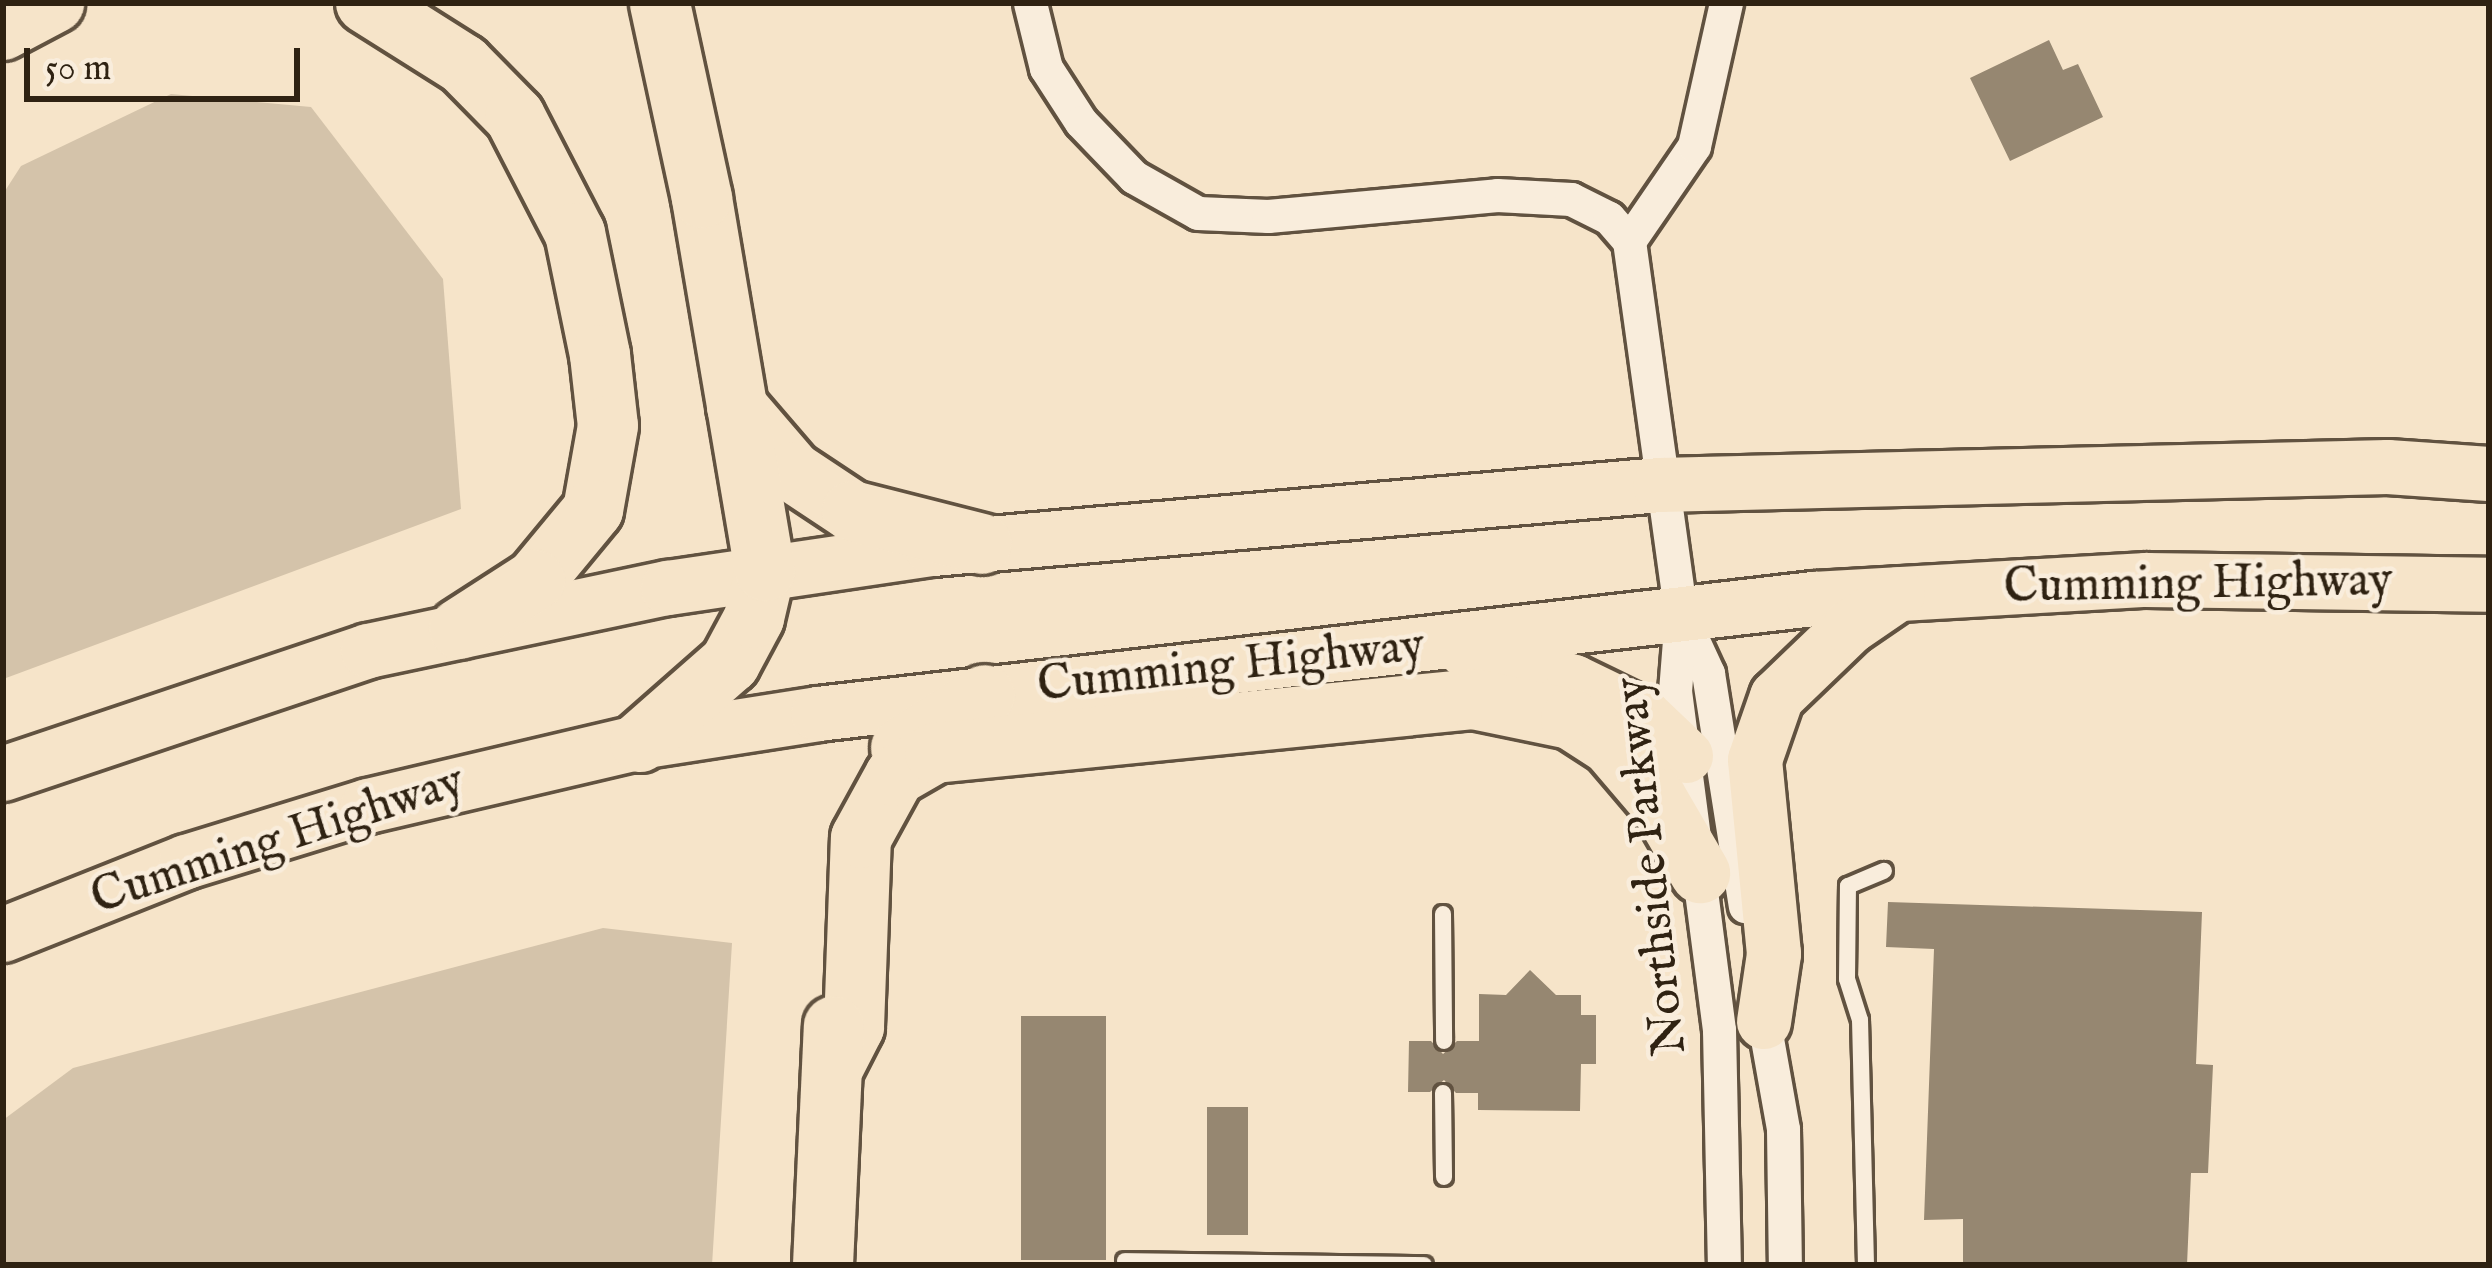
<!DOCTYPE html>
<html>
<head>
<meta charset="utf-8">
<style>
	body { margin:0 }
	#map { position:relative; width:2492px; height:1268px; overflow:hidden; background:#f6e4c9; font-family:"IM FELL English",serif }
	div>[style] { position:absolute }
	.green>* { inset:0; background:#d4c3aa }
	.building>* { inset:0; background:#968771; transform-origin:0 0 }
	.roads { filter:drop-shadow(3px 0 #615240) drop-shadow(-3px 0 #615240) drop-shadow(0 3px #615240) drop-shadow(0 -3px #615240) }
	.lane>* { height:16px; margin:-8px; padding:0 8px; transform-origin:8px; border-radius:8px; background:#f9eddc }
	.street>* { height:33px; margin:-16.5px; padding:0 16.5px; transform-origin:16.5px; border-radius:16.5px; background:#f9eddc }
	.primary>* { height:54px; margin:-27px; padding:0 27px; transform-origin:27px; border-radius:27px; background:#f6e4c9 }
	.highway>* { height:60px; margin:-30px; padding:0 30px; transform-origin:30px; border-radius:30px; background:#f6e4c9 }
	span { translate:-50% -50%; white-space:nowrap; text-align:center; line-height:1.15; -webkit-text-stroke:9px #f9eddc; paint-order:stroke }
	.street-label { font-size:48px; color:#2f2212 }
	.frame { position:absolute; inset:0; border:6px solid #2f2212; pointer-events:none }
	.scale { position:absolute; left:24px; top:48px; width:276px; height:54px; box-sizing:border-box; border:6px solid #2f2212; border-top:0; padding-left:15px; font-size:36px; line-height:42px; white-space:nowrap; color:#2f2212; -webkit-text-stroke:9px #f9eddc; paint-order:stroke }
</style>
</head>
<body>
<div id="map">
	<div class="green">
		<i style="clip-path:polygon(171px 94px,311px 107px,443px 279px,461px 509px,6px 678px,3px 194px,21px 166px)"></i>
		<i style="clip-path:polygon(603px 928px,732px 943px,712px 1265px,3px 1265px,3px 1120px,73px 1068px)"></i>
	</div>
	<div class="building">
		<i style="clip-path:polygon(2049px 40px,2063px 70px,2078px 64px,2103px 117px,2010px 161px,1970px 78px)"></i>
		<i style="clip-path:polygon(1888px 902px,2202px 912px,2196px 1064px,2213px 1065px,2208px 1173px,2191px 1173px,2187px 1265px,1963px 1265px,1963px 1219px,1924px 1220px,1934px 949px,1886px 947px)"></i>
		<i style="clip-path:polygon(1530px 970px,1556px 995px,1581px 995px,1581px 1015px,1596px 1015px,1596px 1064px,1581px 1064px,1580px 1111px,1478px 1110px,1478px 1093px,1456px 1093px,1444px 1080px,1430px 1092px,1408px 1092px,1409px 1041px,1431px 1041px,1443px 1054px,1457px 1041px,1479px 1041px,1479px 994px,1506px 995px)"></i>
		<i style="left:1021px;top:1016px;width:85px;height:244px"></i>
		<i style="left:1207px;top:1107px;width:41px;height:128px"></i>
	</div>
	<div class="roads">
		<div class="lane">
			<i style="left:1443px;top:914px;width:127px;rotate:89.5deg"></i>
			<i style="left:1443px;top:1093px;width:84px;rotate:89.3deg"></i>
			<i style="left:1125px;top:1261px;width:299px;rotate:0.8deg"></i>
			<i style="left:1866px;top:1265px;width:245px;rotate:-91.4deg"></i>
			<i style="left:1860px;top:1020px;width:43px;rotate:-107.6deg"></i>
			<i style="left:1847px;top:979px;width:93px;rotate:-89.4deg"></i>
			<i style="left:1848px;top:886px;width:39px;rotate:-23deg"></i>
		</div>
		<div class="street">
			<i style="left:1030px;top:3px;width:67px;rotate:76.2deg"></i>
			<i style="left:1046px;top:68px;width:64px;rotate:57.1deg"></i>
			<i style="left:1081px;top:122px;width:76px;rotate:46.1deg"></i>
			<i style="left:1134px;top:177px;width:73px;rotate:29.4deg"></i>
			<i style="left:1198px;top:213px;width:70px;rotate:2.5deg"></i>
			<i style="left:1268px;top:216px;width:230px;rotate:-5.2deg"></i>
			<i style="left:1497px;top:195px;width:74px;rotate:3.1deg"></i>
			<i style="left:1571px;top:199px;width:42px;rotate:26.6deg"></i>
			<i style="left:1609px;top:218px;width:30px;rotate:49deg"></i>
			<i style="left:1629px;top:241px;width:378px;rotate:82.1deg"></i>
			<i style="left:1681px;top:615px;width:76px;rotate:94.5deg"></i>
			<i style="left:1675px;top:691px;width:342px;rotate:82.6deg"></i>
			<i style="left:1719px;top:1030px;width:235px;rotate:88.8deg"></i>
			<i style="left:1629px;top:241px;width:115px;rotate:-55.6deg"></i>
			<i style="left:1694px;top:146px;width:147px;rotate:-77.4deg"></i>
			<i style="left:1683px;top:619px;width:60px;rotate:65.2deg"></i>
			<i style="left:1708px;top:673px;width:236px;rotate:81deg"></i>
			<i style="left:1761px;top:1005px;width:126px;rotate:79.9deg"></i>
			<i style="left:1783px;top:1129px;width:136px;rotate:89.2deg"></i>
		</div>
		<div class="primary">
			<i style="left:1465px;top:650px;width:114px;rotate:16.4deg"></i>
			<i style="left:1574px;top:682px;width:78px;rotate:25.9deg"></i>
			<i style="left:1644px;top:716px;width:58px;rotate:43.6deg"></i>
			<i style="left:3px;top:774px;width:385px;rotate:-18.6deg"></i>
			<i style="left:368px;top:651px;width:307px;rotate:-11.9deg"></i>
			<i style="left:668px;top:588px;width:268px;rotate:-8.4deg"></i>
			<i style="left:933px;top:549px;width:730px;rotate:-5.03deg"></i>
			<i style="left:1660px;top:485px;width:728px;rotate:-1.42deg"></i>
			<i style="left:2388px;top:467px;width:101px;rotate:4deg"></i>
			<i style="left:3px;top:935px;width:197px;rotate:-21.7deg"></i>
			<i style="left:186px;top:862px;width:190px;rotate:-17.1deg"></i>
			<i style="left:368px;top:806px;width:279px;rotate:-13.2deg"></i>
			<i style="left:640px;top:742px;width:180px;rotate:-8.9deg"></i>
			<i style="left:818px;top:714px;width:1003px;rotate:-6.59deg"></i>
			<i style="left:1814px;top:599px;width:333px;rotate:-3.3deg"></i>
			<i style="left:2146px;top:580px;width:343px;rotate:0.8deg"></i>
			<i style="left:1764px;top:1022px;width:69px;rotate:-81.6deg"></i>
			<i style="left:1774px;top:954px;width:195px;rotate:-95.6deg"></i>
			<i style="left:1755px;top:760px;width:67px;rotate:-70.8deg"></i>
			<i style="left:1777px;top:697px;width:101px;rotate:-43.8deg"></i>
			<i style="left:1850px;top:627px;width:58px;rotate:-34.5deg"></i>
		</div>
		<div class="highway">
			<i style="left:366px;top:3px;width:115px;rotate:32.2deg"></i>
			<i style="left:463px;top:64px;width:74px;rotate:45.5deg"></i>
			<i style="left:515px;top:117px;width:131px;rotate:62.7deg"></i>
			<i style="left:575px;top:233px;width:125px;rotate:78.4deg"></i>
			<i style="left:600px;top:355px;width:71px;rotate:83.6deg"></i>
			<i style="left:608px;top:426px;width:85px;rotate:100.1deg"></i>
			<i style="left:593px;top:510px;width:91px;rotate:129.6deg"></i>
			<i style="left:535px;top:580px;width:90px;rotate:147.2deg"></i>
			<i style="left:3px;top:30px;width:58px;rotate:-27.9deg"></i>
			<i style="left:737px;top:407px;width:86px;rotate:49.3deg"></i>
			<i style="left:793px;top:472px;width:71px;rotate:33.5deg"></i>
			<i style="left:852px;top:511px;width:134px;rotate:14.2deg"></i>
			<i style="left:640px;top:742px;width:120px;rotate:-41.3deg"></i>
			<i style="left:730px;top:663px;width:51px;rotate:-61.9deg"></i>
			<i style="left:754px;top:618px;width:48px;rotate:-76.8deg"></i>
			<i style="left:765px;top:571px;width:378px;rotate:-99.6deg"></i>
			<i style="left:702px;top:198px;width:199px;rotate:-102.2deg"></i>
			<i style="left:901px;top:748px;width:99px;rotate:-32.2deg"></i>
			<i style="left:835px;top:1064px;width:42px;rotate:-62.8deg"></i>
			<i style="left:854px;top:1027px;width:189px;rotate:-87.9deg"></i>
			<i style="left:861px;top:838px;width:71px;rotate:-61.3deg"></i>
			<i style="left:895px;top:776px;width:46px;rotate:-29.9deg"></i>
			<i style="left:935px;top:753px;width:542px;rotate:-5.72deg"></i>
			<i style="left:1474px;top:699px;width:99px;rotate:11.7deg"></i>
			<i style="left:1571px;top:719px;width:48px;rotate:33deg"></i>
			<i style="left:1611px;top:745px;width:71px;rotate:49.6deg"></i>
			<i style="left:1657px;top:799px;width:86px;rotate:59.8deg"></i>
			<i style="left:823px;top:1265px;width:239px;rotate:-87.4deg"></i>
		</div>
	</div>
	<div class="street-label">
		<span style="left:2198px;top:585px;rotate:-1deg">Cumming Highway</span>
		<span style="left:1231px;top:667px;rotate:-6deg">Cumming Highway</span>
		<span style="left:278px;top:841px;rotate:-18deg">Cumming Highway</span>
		<span style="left:1652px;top:866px;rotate:-96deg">Northside Parkway</span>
	</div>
	<div class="frame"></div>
	<div class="scale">50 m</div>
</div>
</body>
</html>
